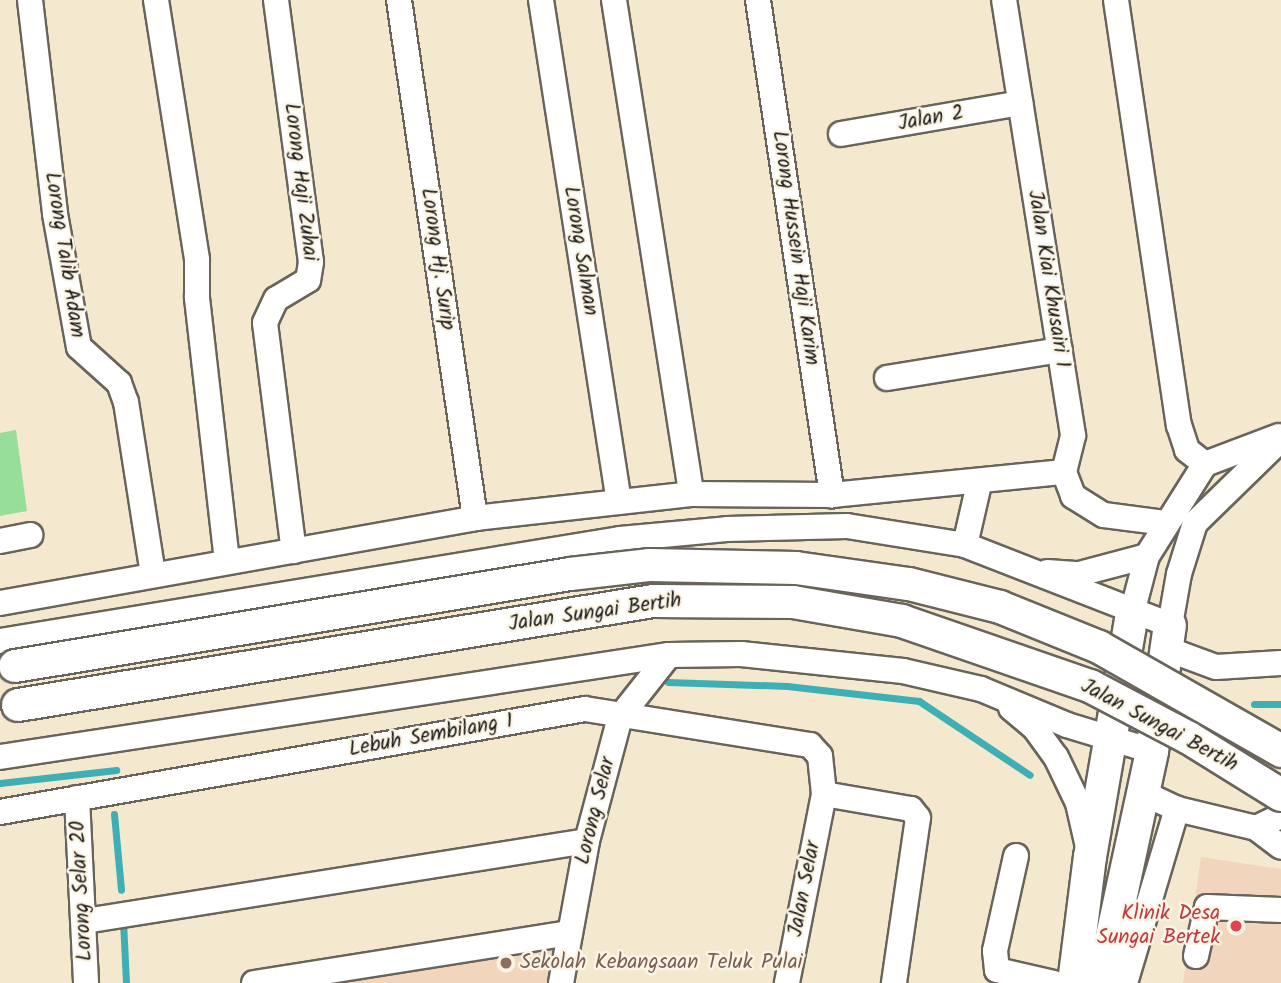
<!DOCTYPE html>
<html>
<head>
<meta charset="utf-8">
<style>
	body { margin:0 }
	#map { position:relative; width:1281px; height:983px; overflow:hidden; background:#f4e9cf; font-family:Kalam,sans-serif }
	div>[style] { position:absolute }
	.built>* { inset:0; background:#f1d5bd }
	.green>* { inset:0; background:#97de98 }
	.stream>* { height:7px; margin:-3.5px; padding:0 3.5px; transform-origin:3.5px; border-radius:3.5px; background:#3dafb5 }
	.roads { filter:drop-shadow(2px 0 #68645b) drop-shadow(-2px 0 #68645b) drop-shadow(0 2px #68645b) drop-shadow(0 -2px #68645b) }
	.minor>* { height:24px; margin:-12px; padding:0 12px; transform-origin:12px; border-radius:12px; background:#fff }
	.major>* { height:32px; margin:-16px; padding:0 16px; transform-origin:16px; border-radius:16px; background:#fff }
	.bridges { filter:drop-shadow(2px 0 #68645b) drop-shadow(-2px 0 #68645b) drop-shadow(0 2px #68645b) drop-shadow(0 -2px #68645b) }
	.major-bridge>* { height:32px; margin:-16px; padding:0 16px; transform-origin:16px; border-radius:16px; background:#fff }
	.dots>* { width:19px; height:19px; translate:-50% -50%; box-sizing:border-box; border:4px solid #fcf5e5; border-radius:50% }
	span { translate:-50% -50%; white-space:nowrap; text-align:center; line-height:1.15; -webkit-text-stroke:5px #fcf5e5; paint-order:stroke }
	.street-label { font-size:21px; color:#1c1c1c }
	.health-label { font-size:21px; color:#be3a42 }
	.right { translate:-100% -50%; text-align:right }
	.education-label { font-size:21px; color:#785e54 }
	.left { translate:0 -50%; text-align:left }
</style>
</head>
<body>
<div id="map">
	<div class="built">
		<i style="clip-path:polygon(1201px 857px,1281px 869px,1281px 983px,1183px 983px)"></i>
		<i style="clip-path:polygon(572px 944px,565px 983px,314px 983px)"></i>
	</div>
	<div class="green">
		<i style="clip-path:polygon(16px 430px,27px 511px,0 516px,0 433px)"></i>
	</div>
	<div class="stream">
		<i style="left:668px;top:682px;width:119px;rotate:1.9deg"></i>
		<i style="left:787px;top:686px;width:133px;rotate:6.5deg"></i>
		<i style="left:919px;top:701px;width:133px;rotate:33.7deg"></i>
		<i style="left:1254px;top:704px;width:27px"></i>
		<i style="left:0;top:783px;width:117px;rotate:-6.4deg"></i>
		<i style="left:114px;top:814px;width:76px;rotate:84.7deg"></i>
		<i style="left:123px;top:921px;width:62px;rotate:87.2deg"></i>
	</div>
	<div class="roads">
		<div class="minor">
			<i style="left:30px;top:0;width:215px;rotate:83.3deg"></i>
			<i style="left:55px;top:214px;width:135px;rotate:79.8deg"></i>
			<i style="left:79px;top:347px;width:54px;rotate:42deg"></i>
			<i style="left:119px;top:383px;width:20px;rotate:70deg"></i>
			<i style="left:126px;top:402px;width:174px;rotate:81.1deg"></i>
			<i style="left:156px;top:0;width:263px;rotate:81deg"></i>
			<i style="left:197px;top:260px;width:38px;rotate:90deg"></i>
			<i style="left:197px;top:298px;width:265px;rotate:83.5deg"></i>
			<i style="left:276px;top:0;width:264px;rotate:82.4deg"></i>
			<i style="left:311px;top:262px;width:18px;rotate:99deg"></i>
			<i style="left:308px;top:280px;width:37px;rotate:149deg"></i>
			<i style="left:276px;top:299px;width:26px;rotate:115deg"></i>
			<i style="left:265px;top:323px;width:230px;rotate:82.8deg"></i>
			<i style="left:399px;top:0;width:524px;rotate:81.65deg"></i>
			<i style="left:541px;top:0;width:508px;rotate:81.17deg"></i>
			<i style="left:614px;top:0;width:500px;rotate:81.1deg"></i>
			<i style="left:758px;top:0;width:501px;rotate:81.5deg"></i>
			<i style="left:1116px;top:0;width:430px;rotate:81.6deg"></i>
			<i style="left:1179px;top:425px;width:26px;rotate:72deg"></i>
			<i style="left:1187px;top:450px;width:23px;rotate:38deg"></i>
			<i style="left:841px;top:134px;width:182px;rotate:-9.8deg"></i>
			<i style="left:887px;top:378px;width:175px;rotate:-9.2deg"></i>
			<i style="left:1064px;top:472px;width:26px;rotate:69deg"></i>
			<i style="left:1073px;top:496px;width:36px;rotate:32deg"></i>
			<i style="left:1104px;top:515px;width:63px;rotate:7.4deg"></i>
			<i style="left:0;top:541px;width:31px;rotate:-11deg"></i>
			<i style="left:965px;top:545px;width:63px;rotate:-77.1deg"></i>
			<i style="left:1047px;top:572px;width:32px;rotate:4deg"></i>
			<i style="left:1079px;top:574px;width:70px;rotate:-14.8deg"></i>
			<i style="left:0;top:603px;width:483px;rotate:-10.1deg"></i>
			<i style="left:475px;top:518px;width:217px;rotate:-6.3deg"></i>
			<i style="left:691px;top:494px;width:141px;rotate:0.4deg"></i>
			<i style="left:832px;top:495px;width:233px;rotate:-5.7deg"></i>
			<i style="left:1064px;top:472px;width:38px;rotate:-76deg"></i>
			<i style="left:1073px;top:435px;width:440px;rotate:-99deg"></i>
			<i style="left:1132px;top:613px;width:59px;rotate:-75.3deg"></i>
			<i style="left:1147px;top:556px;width:109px;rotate:-57.8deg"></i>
			<i style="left:1205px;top:464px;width:79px;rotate:-20.7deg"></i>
			<i style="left:0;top:641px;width:628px;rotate:-9.34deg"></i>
			<i style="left:620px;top:539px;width:107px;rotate:-5.3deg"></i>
			<i style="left:727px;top:529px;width:120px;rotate:-1.4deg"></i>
			<i style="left:847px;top:526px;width:120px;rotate:9.1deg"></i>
			<i style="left:965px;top:545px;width:220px;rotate:21.3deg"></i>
			<i style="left:1170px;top:625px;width:52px;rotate:-80deg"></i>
			<i style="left:1179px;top:574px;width:53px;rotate:-72.6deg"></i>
			<i style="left:1195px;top:523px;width:120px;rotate:-44.3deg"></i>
			<i style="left:1167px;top:649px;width:52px;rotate:20.2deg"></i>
			<i style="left:1216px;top:667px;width:65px;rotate:-3.5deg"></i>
			<i style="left:1011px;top:708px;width:30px;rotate:40deg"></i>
			<i style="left:1034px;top:727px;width:37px;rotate:54deg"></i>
			<i style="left:1056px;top:757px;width:51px;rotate:64.4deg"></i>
			<i style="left:1078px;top:803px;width:45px;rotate:77.2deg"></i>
			<i style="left:0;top:757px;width:677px;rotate:-8.67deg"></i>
			<i style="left:669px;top:655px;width:72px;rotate:-0.8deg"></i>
			<i style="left:741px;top:654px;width:163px;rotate:6deg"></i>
			<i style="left:903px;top:671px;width:80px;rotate:13deg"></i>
			<i style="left:981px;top:689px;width:93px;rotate:22.7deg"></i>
			<i style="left:1067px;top:725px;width:89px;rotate:17deg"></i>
			<i style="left:1143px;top:793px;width:38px;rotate:25deg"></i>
			<i style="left:1177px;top:809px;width:81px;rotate:13.5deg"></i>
			<i style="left:1256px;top:828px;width:31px;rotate:37deg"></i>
			<i style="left:824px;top:794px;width:88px;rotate:9.8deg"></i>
			<i style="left:911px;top:809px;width:11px;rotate:52deg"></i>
			<i style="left:918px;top:818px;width:167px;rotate:98.3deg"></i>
			<i style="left:77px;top:798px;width:185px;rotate:87.2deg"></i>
			<i style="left:0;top:812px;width:594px;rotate:-9.99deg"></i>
			<i style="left:585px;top:709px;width:228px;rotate:9.1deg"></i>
			<i style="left:810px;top:745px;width:15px;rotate:48deg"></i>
			<i style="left:820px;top:756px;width:38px;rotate:84deg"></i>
			<i style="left:824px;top:794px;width:193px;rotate:101.1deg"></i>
			<i style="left:1256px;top:828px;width:28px;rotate:-26deg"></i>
			<i style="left:1016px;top:856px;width:97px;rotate:102.5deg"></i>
			<i style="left:995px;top:951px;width:19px;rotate:84deg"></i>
			<i style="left:997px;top:970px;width:58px;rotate:12.8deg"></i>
			<i style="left:85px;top:921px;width:508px;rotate:-9.05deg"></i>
			<i style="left:1196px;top:956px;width:50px;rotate:-77.3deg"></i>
			<i style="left:1207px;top:907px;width:74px;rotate:2.3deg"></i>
			<i style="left:254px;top:983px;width:320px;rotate:-9deg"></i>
			<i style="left:561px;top:983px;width:144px;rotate:-79.6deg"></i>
			<i style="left:587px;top:841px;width:128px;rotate:-75.1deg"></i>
			<i style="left:620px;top:717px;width:79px;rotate:-51.7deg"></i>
			<i style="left:1125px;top:983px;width:182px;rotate:-73.4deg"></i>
		</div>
		<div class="major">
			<i style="left:1074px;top:983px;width:127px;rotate:-82.8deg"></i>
			<i style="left:1090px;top:857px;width:248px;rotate:-80.2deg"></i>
			<i style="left:1102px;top:983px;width:237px;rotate:-77.8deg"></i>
			<i style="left:1152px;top:751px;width:127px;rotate:-81.9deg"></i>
		</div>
	</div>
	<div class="bridges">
		<div class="major-bridge">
			<i style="left:15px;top:666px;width:563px;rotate:-9.41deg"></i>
			<i style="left:570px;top:574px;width:81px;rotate:-6.4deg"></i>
			<i style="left:650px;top:565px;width:146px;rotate:1.2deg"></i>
			<i style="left:796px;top:568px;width:114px;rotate:8.1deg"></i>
			<i style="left:909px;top:584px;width:94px;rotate:14.2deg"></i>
			<i style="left:1000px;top:607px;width:107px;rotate:22deg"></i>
			<i style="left:1099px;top:647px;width:210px;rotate:29.7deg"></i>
			<i style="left:18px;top:705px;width:643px;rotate:-9.3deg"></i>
			<i style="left:653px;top:601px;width:140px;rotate:0.4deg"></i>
			<i style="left:793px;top:602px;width:111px;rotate:9.9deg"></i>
			<i style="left:902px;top:621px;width:199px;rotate:19.1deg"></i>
			<i style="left:1090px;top:686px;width:112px;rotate:27.7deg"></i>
			<i style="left:1189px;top:738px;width:108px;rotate:31.8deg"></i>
		</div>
	</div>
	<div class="dots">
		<i style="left:1236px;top:926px;background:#e0444e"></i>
		<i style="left:506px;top:963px;background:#8d6e63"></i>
	</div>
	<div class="street-label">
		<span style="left:931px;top:119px;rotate:-10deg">Jalan 2</span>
		<span style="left:300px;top:182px;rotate:83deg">Lorong Haji Zuhai</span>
		<span style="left:795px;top:248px;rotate:82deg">Lorong Hussein Haji Karim</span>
		<span style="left:580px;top:251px;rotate:81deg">Lorong Salman</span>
		<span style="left:64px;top:255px;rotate:81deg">Lorong Talib Adam</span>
		<span style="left:437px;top:259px;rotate:82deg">Lorong Hj. Surip</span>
		<span style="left:1048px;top:279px;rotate:81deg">Jalan Kiai Khusairi 1</span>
		<span style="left:595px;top:613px;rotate:-8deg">Jalan Sungai Bertih</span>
		<span style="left:1159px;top:726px;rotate:28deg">Jalan Sungai Bertih</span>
		<span style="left:431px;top:736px;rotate:-10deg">Lebuh Sembilang 1</span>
		<span style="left:596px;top:811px;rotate:-76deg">Lorong Selar</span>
		<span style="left:805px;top:889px;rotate:-79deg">Jalan Selar</span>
		<span style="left:82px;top:891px;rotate:-93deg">Lorong Selar 20</span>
	</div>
	<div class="health-label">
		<span class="right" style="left:1220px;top:926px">Klinik Desa<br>Sungai Bertek</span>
	</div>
	<div class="education-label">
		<span class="left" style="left:520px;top:963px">Sekolah Kebangsaan Teluk Pulai</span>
	</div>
</div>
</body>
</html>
